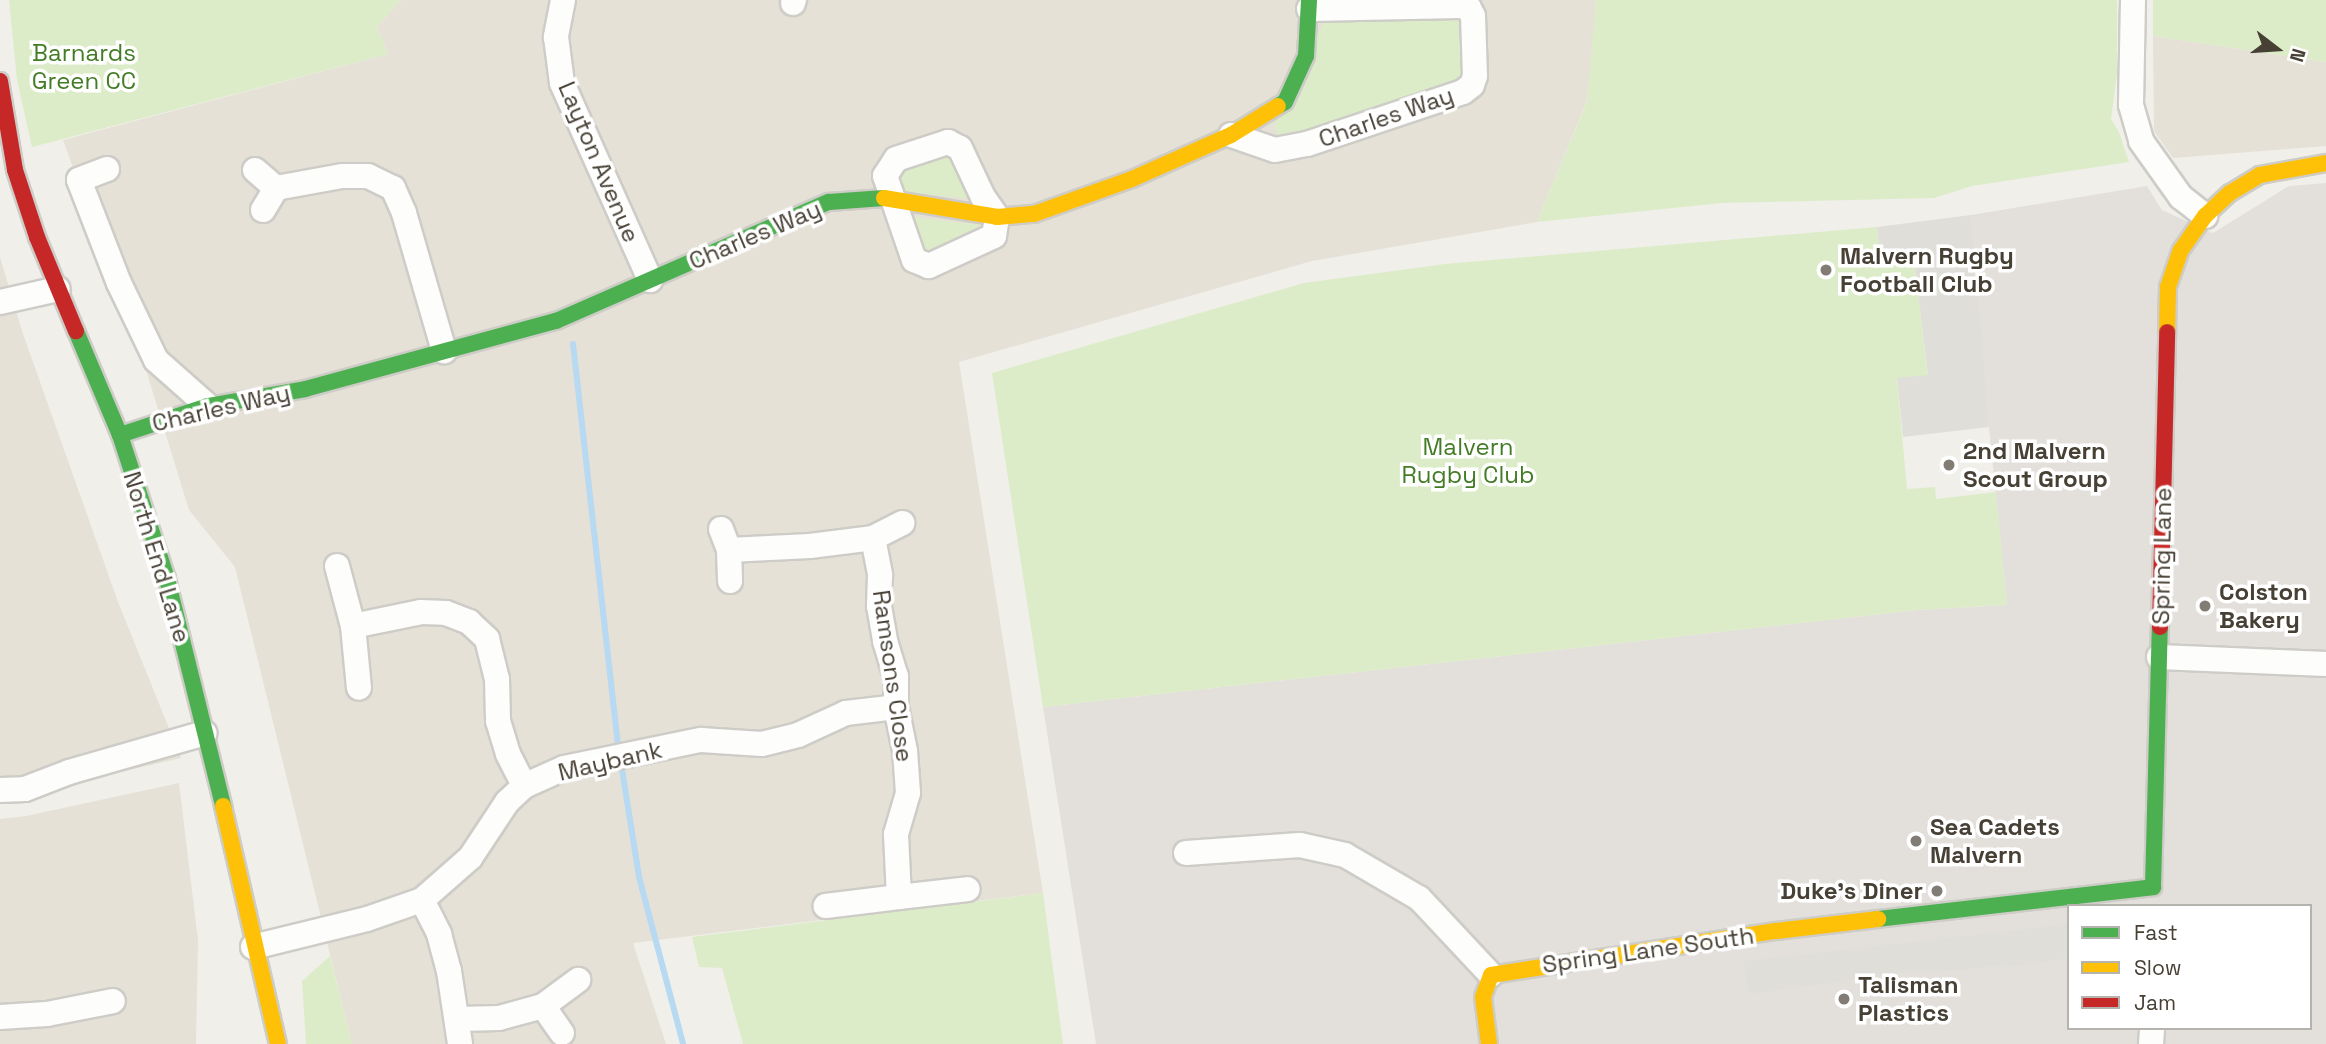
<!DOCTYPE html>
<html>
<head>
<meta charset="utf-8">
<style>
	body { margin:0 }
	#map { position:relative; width:2326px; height:1044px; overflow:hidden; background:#f0efea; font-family:"Space Grotesk",sans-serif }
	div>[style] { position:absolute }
	.residential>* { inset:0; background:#e5e1d7 }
	.industrial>* { inset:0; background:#e3e0db }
	.green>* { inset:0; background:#ddecc8 }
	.parking>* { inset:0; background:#dfded9 }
	.stream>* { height:6px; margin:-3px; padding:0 3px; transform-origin:3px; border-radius:3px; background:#b7d9f1 }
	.roads { filter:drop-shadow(2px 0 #ceccc7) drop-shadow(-2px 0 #ceccc7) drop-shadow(0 2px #ceccc7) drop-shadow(0 -2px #ceccc7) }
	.street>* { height:24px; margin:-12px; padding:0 12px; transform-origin:12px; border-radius:12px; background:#fdfdfc }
	.fast>* { height:16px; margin:-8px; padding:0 8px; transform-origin:8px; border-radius:8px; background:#4caf50 }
	.slow>* { height:16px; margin:-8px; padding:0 8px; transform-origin:8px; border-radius:8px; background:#ffc107 }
	.jam>* { height:16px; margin:-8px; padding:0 8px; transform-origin:8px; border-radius:8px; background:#c62828 }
	.dots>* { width:19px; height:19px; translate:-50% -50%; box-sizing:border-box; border:4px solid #fff; border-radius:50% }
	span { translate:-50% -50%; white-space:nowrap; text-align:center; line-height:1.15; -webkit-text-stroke:7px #fff; paint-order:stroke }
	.park-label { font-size:24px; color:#437c25 }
	.street-label { font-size:24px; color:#474035 }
	.poi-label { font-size:24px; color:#474035; font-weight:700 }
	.left { translate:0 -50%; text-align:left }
	.right { translate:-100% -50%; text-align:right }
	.legend { position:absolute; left:2067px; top:904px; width:245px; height:126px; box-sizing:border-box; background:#fff; border:2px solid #b5b3ae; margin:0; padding:9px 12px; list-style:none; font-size:21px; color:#474035 }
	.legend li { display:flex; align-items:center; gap:14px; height:35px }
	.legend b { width:35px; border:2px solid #b5b3ae }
	.north { position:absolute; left:2242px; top:14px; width:70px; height:70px; -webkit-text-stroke:5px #fff; paint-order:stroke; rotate:107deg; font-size:19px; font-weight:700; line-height:28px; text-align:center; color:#474035 }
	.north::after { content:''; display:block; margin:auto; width:24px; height:32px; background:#474035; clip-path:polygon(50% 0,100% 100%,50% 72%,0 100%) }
</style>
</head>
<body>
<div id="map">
	<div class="residential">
		<i style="clip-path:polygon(401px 0,1596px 0,1594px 43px,1587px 100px,1537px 222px,1312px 261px,959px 362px,1043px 893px,633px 943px,666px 1044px,352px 1044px,235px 567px,189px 510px,142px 357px,63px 140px,388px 54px,377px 27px)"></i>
		<i style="clip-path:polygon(2153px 36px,2326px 62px,2326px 146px,2173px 158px,2154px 131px)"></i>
		<i style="clip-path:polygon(0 257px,22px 331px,118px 602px,181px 758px,0 800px)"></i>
		<i style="clip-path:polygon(179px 783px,198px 940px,196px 1044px,0 1044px,0 819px,26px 816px)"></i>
	</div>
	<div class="industrial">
		<i style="clip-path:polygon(evenodd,2326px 183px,2326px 1044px,1096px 1044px,1043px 707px,1918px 610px,2007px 605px,1983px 369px,1971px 215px,2147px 186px,2162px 210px,2213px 233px,2289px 186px,2326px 183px,2069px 906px,2310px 906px,2310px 1028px,2069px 1028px,2069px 906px)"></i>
	</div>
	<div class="green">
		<i style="clip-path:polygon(9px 0,401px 0,377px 27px,388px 54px,32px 147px,17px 80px)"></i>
		<i style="clip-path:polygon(1596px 0,2117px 0,2117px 74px,2111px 119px,2119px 132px,2129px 162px,1972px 186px,1934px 198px,1722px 203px,1537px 222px,1587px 101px)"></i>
		<i style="clip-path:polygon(2153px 0,2326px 0,2326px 62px,2153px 36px)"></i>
		<i style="clip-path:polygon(1464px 14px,1465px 81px,1289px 138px,1279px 137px,1274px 126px,1325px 20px)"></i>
		<i style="clip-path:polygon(949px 148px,973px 199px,903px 192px,894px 174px)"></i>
		<i style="clip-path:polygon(905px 216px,990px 226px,926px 258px)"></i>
		<i style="clip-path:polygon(1877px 227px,1881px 263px,1914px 260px,1928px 376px,1897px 379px,1907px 489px,1935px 487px,1936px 499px,1996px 492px,2007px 605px,1918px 610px,1043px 707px,992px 373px,1304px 283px,1445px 264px)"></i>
		<i style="clip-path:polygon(1043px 893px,1063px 1044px,743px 1044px,722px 968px,699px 967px,692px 937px)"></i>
		<i style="clip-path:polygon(330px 956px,352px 1044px,306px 1044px,302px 981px)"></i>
	</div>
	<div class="parking">
		<i style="clip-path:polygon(1971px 215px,1989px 427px,1903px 437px,1897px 378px,1928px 375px,1914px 260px,1881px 263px,1877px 227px)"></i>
		<i style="clip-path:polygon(2069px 924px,2069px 958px,2008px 967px,2007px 964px,1964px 970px,1907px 972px,1749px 994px,1744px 961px)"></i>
	</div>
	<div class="stream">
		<i style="left:573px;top:344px;width:411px;rotate:83.6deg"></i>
		<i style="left:621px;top:763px;width:115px;rotate:81deg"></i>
		<i style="left:639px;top:877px;width:173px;rotate:75.2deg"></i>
	</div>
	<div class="roads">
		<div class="street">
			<i style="left:563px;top:0;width:38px;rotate:101deg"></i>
			<i style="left:556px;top:37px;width:46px;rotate:82.6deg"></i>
			<i style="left:562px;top:83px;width:216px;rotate:65.9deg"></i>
			<i style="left:2133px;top:0;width:105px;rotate:91.1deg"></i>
			<i style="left:2131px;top:105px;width:37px;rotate:74deg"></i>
			<i style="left:2141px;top:141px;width:69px;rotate:54.5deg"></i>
			<i style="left:2181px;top:197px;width:31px;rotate:38deg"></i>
			<i style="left:793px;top:3px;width:3px;rotate:-72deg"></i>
			<i style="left:1231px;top:135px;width:46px;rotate:18.8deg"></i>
			<i style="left:1275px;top:150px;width:33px;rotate:-11deg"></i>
			<i style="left:1307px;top:144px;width:164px;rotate:-18.4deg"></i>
			<i style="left:1463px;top:92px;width:11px;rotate:-38deg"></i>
			<i style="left:1472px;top:85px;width:9px;rotate:-72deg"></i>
			<i style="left:1475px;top:76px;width:60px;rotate:-91.9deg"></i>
			<i style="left:1473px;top:16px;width:9px;rotate:-117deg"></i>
			<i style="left:1469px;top:8px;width:10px;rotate:-169deg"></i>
			<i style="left:1459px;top:6px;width:150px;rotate:178.9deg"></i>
			<i style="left:948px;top:142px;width:13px;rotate:27deg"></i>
			<i style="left:960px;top:148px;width:54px;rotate:64.9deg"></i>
			<i style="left:983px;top:197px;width:24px;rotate:55deg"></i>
			<i style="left:997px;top:217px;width:19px;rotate:99deg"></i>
			<i style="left:994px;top:236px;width:72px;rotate:155.2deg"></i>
			<i style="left:929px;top:266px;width:16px;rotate:-158deg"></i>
			<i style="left:914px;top:260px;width:89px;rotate:-109deg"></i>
			<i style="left:885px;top:176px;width:20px;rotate:-57deg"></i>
			<i style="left:896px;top:159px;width:55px;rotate:-18.1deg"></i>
			<i style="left:107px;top:169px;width:30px;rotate:159deg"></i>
			<i style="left:79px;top:180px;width:110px;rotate:68.8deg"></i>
			<i style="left:119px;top:283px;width:85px;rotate:64.3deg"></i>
			<i style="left:156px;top:360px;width:69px;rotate:41.5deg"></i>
			<i style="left:255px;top:170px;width:28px;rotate:41deg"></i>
			<i style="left:276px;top:188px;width:67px;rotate:-10.3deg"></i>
			<i style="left:342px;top:176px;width:26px"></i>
			<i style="left:368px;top:176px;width:28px;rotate:26deg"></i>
			<i style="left:393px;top:188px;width:27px;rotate:66deg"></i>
			<i style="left:404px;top:213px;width:144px;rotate:73.8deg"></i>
			<i style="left:263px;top:210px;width:26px;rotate:-59deg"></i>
			<i style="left:0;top:302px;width:59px;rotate:-12.6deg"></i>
			<i style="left:721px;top:529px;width:22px;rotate:69deg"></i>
			<i style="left:729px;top:550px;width:81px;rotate:-2.8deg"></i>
			<i style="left:810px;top:546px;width:64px;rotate:-7.2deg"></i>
			<i style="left:873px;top:538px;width:38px;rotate:79deg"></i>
			<i style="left:880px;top:575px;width:31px;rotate:92deg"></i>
			<i style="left:879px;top:606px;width:36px;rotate:80deg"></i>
			<i style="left:885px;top:641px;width:37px;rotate:73deg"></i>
			<i style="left:896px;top:676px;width:31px;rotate:90deg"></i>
			<i style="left:896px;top:707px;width:45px;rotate:78.4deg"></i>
			<i style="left:905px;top:751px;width:42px;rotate:85.9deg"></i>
			<i style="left:908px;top:793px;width:43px;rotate:106.3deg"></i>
			<i style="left:896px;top:834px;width:63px;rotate:87.3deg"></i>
			<i style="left:899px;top:897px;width:74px;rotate:173deg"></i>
			<i style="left:873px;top:538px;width:33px;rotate:-27deg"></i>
			<i style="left:729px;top:550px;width:31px;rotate:88deg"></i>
			<i style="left:337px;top:566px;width:62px;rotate:75.1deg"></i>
			<i style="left:353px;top:626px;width:69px;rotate:-11.6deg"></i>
			<i style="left:421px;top:612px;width:25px;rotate:2deg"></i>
			<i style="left:446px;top:613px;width:25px;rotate:21deg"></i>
			<i style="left:469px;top:622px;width:25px;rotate:43deg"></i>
			<i style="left:487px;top:639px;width:41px;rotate:76deg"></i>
			<i style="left:497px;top:679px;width:42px;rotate:88.6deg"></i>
			<i style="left:498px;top:721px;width:34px;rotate:73deg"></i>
			<i style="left:508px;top:754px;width:36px;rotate:63deg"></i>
			<i style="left:353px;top:626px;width:62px;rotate:84.5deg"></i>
			<i style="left:2159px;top:657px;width:167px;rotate:2.4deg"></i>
			<i style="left:0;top:790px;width:25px;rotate:-2deg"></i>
			<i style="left:25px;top:789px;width:47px;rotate:-21.1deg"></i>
			<i style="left:69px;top:772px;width:141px;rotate:-16deg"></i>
			<i style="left:1186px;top:853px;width:114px;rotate:-4deg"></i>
			<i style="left:1300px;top:845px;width:46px;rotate:12.5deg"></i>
			<i style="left:1345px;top:855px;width:86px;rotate:30.2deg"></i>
			<i style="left:1419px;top:898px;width:105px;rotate:46.9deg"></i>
			<i style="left:899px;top:897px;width:69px;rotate:-6.6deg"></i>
			<i style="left:422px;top:900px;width:38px;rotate:63deg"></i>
			<i style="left:439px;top:934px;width:38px;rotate:75deg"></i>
			<i style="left:449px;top:971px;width:74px;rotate:81.4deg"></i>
			<i style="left:253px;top:947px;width:117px;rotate:-13.8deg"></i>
			<i style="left:367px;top:919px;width:58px;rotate:-19.1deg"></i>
			<i style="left:422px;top:900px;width:64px;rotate:-41.2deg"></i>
			<i style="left:470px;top:858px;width:67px;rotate:-56.5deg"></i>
			<i style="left:507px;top:802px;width:23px;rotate:-43deg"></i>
			<i style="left:524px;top:786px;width:44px;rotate:-24.2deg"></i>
			<i style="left:564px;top:768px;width:140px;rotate:-11.6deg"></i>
			<i style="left:701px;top:740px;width:61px;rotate:3.8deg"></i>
			<i style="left:762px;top:744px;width:37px;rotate:-14deg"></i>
			<i style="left:798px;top:735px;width:53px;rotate:-24.6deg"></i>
			<i style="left:846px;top:713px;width:50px;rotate:-6.8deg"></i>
			<i style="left:543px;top:1006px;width:33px;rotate:55deg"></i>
			<i style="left:0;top:1017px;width:47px;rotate:-3.7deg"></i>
			<i style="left:47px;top:1014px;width:67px;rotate:-11.1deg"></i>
			<i style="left:459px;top:1019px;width:40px;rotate:-1.4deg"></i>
			<i style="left:499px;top:1018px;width:46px;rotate:-15.3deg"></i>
			<i style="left:543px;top:1006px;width:44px;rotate:-36.6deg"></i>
			<i style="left:2151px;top:1044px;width:16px;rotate:-86deg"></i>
		</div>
		<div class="fast">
			<i style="left:1278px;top:106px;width:8px;rotate:-30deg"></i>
			<i style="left:1285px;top:102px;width:51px;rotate:-65.5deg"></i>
			<i style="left:1306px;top:56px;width:56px;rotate:-86.9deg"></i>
			<i style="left:76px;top:331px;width:113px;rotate:67.1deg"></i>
			<i style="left:120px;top:435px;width:151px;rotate:71.9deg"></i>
			<i style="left:167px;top:579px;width:234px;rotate:76.1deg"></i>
			<i style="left:120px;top:435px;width:93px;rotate:-18.2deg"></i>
			<i style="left:208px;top:406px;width:98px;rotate:-9.9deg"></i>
			<i style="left:305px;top:389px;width:260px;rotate:-15.2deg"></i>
			<i style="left:556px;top:321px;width:298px;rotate:-23.6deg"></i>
			<i style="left:829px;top:202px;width:55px;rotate:-4.2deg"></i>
			<i style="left:1878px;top:919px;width:277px;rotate:-6.6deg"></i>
			<i style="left:2153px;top:887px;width:260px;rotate:-88.5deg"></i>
		</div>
		<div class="slow">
			<i style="left:884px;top:198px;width:115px;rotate:9.5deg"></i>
			<i style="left:997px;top:217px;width:37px;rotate:-5deg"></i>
			<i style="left:1034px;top:214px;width:104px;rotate:-19.7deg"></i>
			<i style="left:1132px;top:179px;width:108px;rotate:-24deg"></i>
			<i style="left:1231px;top:135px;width:55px;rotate:-31.7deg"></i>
			<i style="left:2167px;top:332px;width:45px;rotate:-88.7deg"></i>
			<i style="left:2168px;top:287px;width:39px;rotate:-71deg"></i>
			<i style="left:2181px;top:250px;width:42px;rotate:-54.8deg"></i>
			<i style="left:2205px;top:216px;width:34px;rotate:-43deg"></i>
			<i style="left:2230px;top:193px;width:35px;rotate:-31deg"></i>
			<i style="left:2260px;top:175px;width:67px;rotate:-10.3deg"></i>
			<i style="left:223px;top:806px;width:244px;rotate:77deg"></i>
			<i style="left:1489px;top:1044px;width:47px;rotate:-97.3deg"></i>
			<i style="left:1483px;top:997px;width:23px;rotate:-70deg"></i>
			<i style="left:1491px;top:975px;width:288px;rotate:-8.8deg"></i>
			<i style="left:1776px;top:931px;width:103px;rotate:-6.7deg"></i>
		</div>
		<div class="jam">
			<i style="left:0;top:81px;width:90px;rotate:80.4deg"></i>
			<i style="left:15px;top:170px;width:71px;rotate:71.8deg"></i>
			<i style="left:37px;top:237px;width:102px;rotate:67.5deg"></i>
			<i style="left:2160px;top:627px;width:295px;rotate:-88.6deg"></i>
		</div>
	</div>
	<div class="dots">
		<i style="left:1826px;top:270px;background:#827d74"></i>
		<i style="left:1949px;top:465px;background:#827d74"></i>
		<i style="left:2205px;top:606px;background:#827d74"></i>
		<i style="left:1916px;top:841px;background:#827d74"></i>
		<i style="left:1937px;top:891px;background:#827d74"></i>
		<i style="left:1844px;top:999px;background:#827d74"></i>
	</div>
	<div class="park-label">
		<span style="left:84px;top:67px">Barnards<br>Green CC</span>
		<span style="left:1468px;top:461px">Malvern<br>Rugby Club</span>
	</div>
	<div class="street-label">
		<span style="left:1386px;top:117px;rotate:-19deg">Charles Way</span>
		<span style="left:599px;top:162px;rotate:67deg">Layton Avenue</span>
		<span style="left:755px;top:235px;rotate:-23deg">Charles Way</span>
		<span style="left:221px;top:408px;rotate:-13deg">Charles Way</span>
		<span style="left:2162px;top:556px;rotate:-89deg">Spring Lane</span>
		<span style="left:157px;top:557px;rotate:73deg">North End Lane</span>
		<span style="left:893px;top:676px;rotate:82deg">Ramsons Close</span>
		<span style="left:610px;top:761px;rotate:-13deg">Maybank</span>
		<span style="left:1648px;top:950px;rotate:-8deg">Spring Lane South</span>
	</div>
	<div class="poi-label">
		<span class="left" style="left:1840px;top:270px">Malvern Rugby<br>Football Club</span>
		<span class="left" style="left:1963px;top:465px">2nd Malvern<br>Scout Group</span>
		<span class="left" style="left:2219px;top:606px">Colston<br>Bakery</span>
		<span class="left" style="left:1930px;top:841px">Sea Cadets<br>Malvern</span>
		<span class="right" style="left:1923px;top:891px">Duke's Diner</span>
		<span class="left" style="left:1858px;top:999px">Talisman<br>Plastics</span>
	</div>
	<ul class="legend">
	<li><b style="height:9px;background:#4caf50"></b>Fast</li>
	<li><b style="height:9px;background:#ffc107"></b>Slow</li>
	<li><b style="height:9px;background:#c62828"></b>Jam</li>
	</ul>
	<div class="north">N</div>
</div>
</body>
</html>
